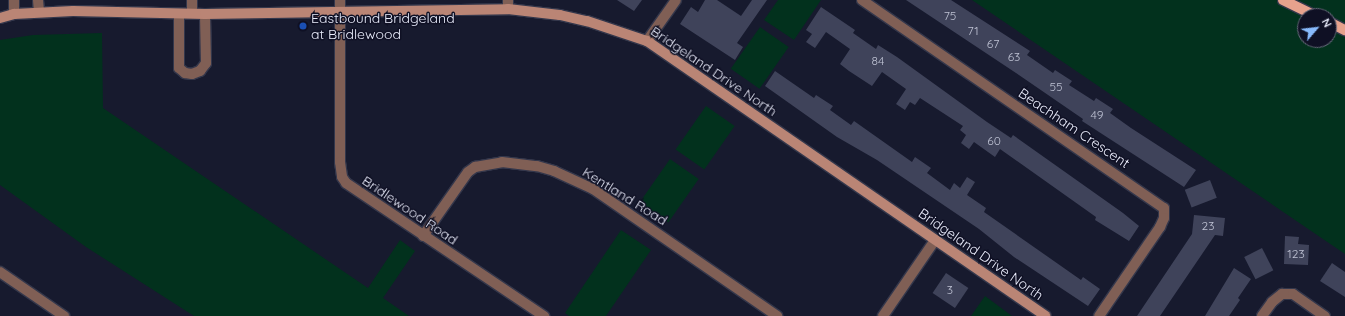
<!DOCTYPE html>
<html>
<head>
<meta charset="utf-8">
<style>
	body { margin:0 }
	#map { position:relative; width:1345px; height:316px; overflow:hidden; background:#171a2e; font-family:Quicksand,sans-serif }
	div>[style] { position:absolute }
	.green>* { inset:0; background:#02311d; transform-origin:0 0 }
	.building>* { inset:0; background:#3f435a; transform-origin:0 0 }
	.roads { filter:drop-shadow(1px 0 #34374b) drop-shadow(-1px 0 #34374b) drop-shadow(0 1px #34374b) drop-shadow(0 -1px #34374b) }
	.street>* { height:10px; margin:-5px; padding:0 5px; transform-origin:5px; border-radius:5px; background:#805f55 }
	.secondary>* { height:10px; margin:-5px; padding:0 5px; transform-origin:5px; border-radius:5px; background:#ba8575 }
	.primary>* { height:10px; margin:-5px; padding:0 5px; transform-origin:5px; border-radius:5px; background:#e7a28d }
	.dots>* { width:11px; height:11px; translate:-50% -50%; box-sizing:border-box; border:2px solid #0f1024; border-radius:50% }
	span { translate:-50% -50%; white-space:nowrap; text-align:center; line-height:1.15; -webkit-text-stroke:3px #0f1024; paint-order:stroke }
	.number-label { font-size:12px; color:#bec2d3 }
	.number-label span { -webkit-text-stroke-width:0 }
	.poi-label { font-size:14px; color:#e9ecfb }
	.left { translate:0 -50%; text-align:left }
	.street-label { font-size:14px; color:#e9ecfb }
	.north { position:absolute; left:1297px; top:8px; width:40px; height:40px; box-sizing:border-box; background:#0f1024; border:1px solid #66687a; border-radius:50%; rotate:62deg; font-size:11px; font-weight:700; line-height:16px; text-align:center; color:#e9ecfb }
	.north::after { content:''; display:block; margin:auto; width:14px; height:18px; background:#88bafc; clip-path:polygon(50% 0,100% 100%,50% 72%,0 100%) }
</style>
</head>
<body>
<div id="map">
	<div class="green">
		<i style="clip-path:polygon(778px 0,821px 0,794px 40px,764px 20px)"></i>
		<i style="clip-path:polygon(evenodd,972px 0,1345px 0,1345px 254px,972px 0,1305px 16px,1329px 16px,1329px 40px,1305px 40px,1305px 16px)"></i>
		<i style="left:760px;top:27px;width:35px;height:51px;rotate:35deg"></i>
		<i style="clip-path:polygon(102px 33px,103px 108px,368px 288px,400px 240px,415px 251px,383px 298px,409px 316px,194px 316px,86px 247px,0 185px,0 40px,33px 35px)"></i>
		<i style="left:706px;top:106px;width:35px;height:53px;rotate:35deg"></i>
		<i style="left:670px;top:159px;width:35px;height:53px;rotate:35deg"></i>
		<i style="clip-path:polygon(621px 230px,651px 250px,606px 316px,569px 316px,565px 313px)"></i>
		<i style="clip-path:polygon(985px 296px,1012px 316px,971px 316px)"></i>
	</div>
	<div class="building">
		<i style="clip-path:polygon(617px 0,642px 0,634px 11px)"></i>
		<i style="clip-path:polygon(705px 0,717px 0,741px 16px,752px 0,767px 0,737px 43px,743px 47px,735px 60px,680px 24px,691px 7px,698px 12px)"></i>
		<i style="clip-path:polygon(906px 0,951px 0,1030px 51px,1027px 55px,1053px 73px,1055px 70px,1072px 81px,1069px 85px,1094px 101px,1096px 98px,1113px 109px,1110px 113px,1131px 128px,1196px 170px,1184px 187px,1082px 121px,1083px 119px,1016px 73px)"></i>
		<i style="clip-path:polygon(821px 7px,855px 30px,853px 33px,876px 49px,878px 45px,897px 57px,987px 122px,1011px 138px,1013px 135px,1123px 213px,1139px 226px,1129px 241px,1095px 220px,1096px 217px,1000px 149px,995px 157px,974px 142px,969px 149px,961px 143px,966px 135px,960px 130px,963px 126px,920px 98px,915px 105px,910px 102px,905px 110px,896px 104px,906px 89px,882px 72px,872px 86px,849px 71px,840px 64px,850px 49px,826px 32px,815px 48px,806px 42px,812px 34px,806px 30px)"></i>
		<i style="clip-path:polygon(775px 71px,814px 98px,816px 95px,833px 106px,830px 110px,851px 125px,854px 121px,912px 162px,915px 157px,931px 168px,927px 173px,950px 190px,954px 183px,960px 188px,967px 177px,975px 182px,967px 195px,986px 208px,984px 212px,1081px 280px,1083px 277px,1100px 289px,1088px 306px,1014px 257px,979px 229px,877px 160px,837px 137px,765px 86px)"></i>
		<i style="left:1210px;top:180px;width:19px;height:27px;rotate:69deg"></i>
		<i style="clip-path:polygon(1194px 215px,1225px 218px,1223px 236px,1215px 235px,1160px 316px,1137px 316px,1192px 234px)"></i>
		<i style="clip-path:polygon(1285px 236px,1299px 237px,1298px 244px,1309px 245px,1308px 265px,1284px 264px)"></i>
		<i style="left:1262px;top:248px;width:25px;height:20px;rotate:63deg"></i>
		<i style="clip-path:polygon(1332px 263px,1345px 272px,1345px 297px,1320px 281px)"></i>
		<i style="clip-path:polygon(1234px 268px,1251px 279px,1238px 298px,1240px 300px,1229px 316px,1205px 316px)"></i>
		<i style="left:946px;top:273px;width:27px;height:24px;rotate:34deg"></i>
	</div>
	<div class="roads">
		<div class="street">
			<i style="left:14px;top:0;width:14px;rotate:90deg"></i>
			<i style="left:38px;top:0;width:12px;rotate:85deg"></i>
			<i style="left:192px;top:0;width:13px;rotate:90deg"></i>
			<i style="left:340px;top:0;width:162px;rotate:90deg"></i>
			<i style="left:340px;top:162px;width:15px;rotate:82deg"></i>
			<i style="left:342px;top:177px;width:7px;rotate:56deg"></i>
			<i style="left:346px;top:183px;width:239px;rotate:33.9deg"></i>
			<i style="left:862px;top:0;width:367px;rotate:34.6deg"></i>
			<i style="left:1164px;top:208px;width:10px;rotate:90deg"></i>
			<i style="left:1164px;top:218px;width:10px;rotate:114deg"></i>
			<i style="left:1160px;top:227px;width:108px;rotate:124.4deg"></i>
			<i style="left:508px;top:9px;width:9px;rotate:-90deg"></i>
			<i style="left:179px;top:14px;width:54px;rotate:90deg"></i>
			<i style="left:179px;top:68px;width:8px;rotate:40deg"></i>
			<i style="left:185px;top:73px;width:7px;rotate:8deg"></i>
			<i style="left:192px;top:74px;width:9px;rotate:-21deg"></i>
			<i style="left:200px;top:71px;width:10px;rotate:-53deg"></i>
			<i style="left:206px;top:63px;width:49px;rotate:-91.2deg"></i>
			<i style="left:647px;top:41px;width:50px;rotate:-54.7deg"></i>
			<i style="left:423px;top:236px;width:78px;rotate:-54.9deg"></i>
			<i style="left:468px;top:172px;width:9px;rotate:-36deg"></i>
			<i style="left:475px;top:167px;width:27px;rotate:-10deg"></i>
			<i style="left:502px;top:162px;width:35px;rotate:7deg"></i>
			<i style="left:537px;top:166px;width:18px;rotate:16deg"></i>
			<i style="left:554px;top:171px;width:43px;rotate:24.8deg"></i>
			<i style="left:593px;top:189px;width:224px;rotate:34.6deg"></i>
			<i style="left:0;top:272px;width:78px;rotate:34.5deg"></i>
			<i style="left:883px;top:316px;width:92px;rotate:-55.6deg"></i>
			<i style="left:1262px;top:316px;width:17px;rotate:-54deg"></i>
			<i style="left:1272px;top:302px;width:13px;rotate:-39deg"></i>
			<i style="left:1282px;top:294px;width:11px"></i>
			<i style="left:1293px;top:294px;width:39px;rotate:35deg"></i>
		</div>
		<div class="secondary">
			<i style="left:0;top:18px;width:15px;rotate:-16deg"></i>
			<i style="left:14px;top:14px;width:59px;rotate:-2.9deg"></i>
			<i style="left:73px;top:11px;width:132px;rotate:1.3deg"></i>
			<i style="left:205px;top:14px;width:303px;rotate:-0.9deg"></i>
			<i style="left:508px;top:9px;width:52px;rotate:6.6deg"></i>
			<i style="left:560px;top:15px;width:28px;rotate:13deg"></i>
			<i style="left:587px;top:21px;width:63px;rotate:18.4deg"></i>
			<i style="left:647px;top:41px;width:484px;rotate:34.6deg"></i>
		</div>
		<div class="primary">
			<i style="left:1283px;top:0;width:37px;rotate:26deg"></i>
			<i style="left:1329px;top:22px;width:18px;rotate:27deg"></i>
		</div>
	</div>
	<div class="dots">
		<i style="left:303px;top:26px;background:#1a4fb4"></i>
	</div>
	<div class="number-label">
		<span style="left:950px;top:16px">75</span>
		<span style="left:973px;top:31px">71</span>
		<span style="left:993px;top:44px">67</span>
		<span style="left:1014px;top:57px">63</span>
		<span style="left:878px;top:61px">84</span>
		<span style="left:1056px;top:87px">55</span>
		<span style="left:1097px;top:115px">49</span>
		<span style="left:994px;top:141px">60</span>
		<span style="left:1208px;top:226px">23</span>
		<span style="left:1296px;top:254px">123</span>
		<span style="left:950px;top:290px">3</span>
	</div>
	<div class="poi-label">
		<span class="left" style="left:311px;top:26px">Eastbound Bridgeland<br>at Bridlewood</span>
	</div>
	<div class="street-label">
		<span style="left:714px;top:71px;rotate:34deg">Bridgeland Drive North</span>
		<span style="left:1074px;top:128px;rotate:34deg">Beachham Crescent</span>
		<span style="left:625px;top:196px;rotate:32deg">Kentland Road</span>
		<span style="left:410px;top:210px;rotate:34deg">Bridlewood Road</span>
		<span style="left:981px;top:254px;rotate:35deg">Bridgeland Drive North</span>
	</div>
	<div class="north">N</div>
</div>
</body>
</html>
